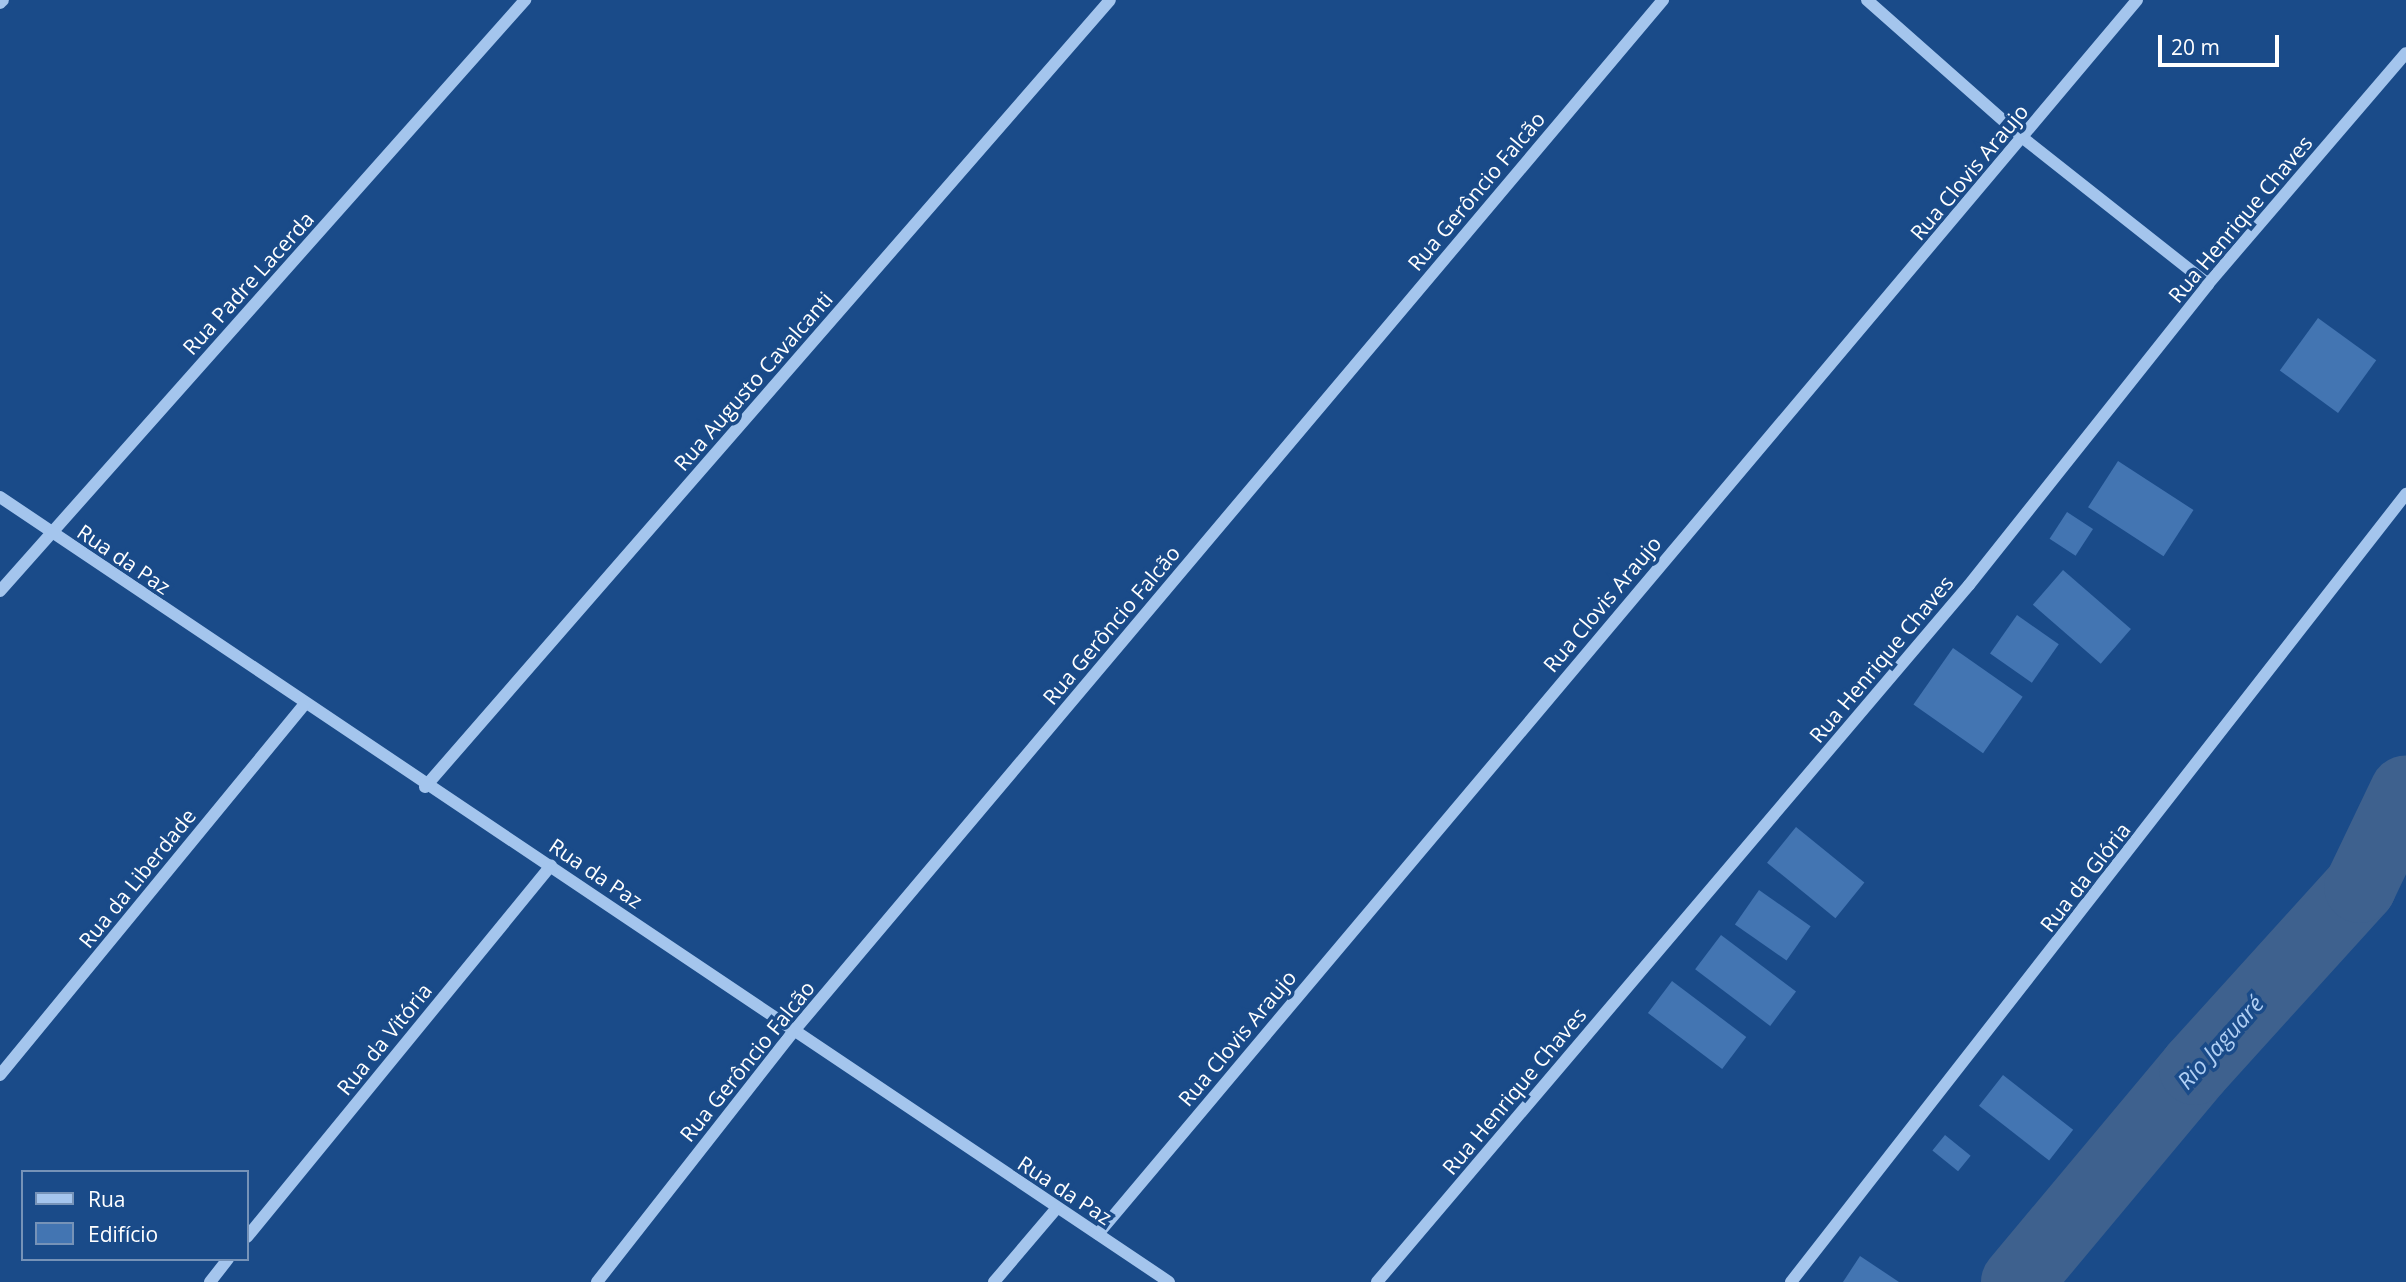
<!DOCTYPE html>
<html>
<head>
<meta charset="utf-8">
<style>
	body { margin:0 }
	#map { position:relative; width:2406px; height:1282px; overflow:hidden; background:#1a4b89; font-family:"Open Sans",sans-serif }
	div>[style] { position:absolute }
	.river>* { height:72px; margin:-36px; padding:0 36px; transform-origin:36px; border-radius:36px; background:#3e618e }
	.building>* { inset:0; background:#4375b2; transform-origin:0 0 }
	.minor>* { height:12px; margin:-6px; padding:0 6px; transform-origin:6px; border-radius:6px; background:#a4c5ed }
	span { translate:-50% -50%; white-space:nowrap; text-align:center; line-height:1.15; -webkit-text-stroke:7px #1a4b89; paint-order:stroke }
	.street-label { font-size:21px; color:#fff }
	.water-label { font-size:23px; color:#b0cff4; font-style:italic }
	.legend { position:absolute; left:21px; top:1170px; width:228px; height:91px; box-sizing:border-box; background:#1a4b89; border:2px solid #7693b8; margin:0; padding:9px 12px; list-style:none; font-size:21px; color:#fff }
	.legend li { display:flex; align-items:center; gap:14px; height:35px }
	.legend b { width:35px; border:2px solid #7693b8 }
	.scale { position:absolute; left:2158px; top:35px; width:121px; height:32px; box-sizing:border-box; border:4px solid #fff; border-top:0; padding-left:9px; font-size:21px; line-height:24px; white-space:nowrap; color:#fff; -webkit-text-stroke:5px #1a4b89; paint-order:stroke }
</style>
</head>
<body>
<div id="map">
	<div class="river">
		<i style="left:2017px;top:1282px;width:278px;rotate:-50.1deg"></i>
		<i style="left:2195px;top:1069px;width:246px;rotate:-47.8deg"></i>
		<i style="left:2360px;top:887px;width:106px;rotate:-64.4deg"></i>
	</div>
	<div class="building">
		<i style="left:2318px;top:318px;width:72px;height:65px;rotate:36deg"></i>
		<i style="left:2118px;top:461px;width:90px;height:55px;rotate:33deg"></i>
		<i style="left:2067px;top:512px;width:31px;height:32px;rotate:33deg"></i>
		<i style="left:2063px;top:570px;width:90px;height:46px;rotate:41deg"></i>
		<i style="left:2017px;top:615px;width:51px;height:47px;rotate:35deg"></i>
		<i style="left:1953px;top:648px;width:85px;height:69px;rotate:35deg"></i>
		<i style="left:1796px;top:827px;width:88px;height:46px;rotate:39deg"></i>
		<i style="left:1759px;top:890px;width:63px;height:42px;rotate:35deg"></i>
		<i style="left:1721px;top:935px;width:94px;height:43px;rotate:37deg"></i>
		<i style="left:1672px;top:981px;width:93px;height:40px;rotate:37deg"></i>
		<i style="left:2003px;top:1075px;width:89px;height:39px;rotate:38deg"></i>
		<i style="left:1945px;top:1135px;width:33px;height:20px;rotate:39deg"></i>
		<i style="clip-path:polygon(1860px 1256px,1899px 1282px,1843px 1282px)"></i>
	</div>
	<div class="minor">
		<i style="left:1867px;top:0;width:208px;rotate:41.5deg"></i>
		<i style="left:2023px;top:138px;width:236px;rotate:38.3deg"></i>
		<i style="left:0;top:3px;width:4px;rotate:-45deg"></i>
		<i style="left:0;top:497px;width:1408px;rotate:33.88deg"></i>
		<i style="left:0;top:591px;width:791px;rotate:-48.38deg"></i>
		<i style="left:425px;top:787px;width:1043px;rotate:-48.96deg"></i>
		<i style="left:0;top:1075px;width:479px;rotate:-50.6deg"></i>
		<i style="left:1098px;top:1234px;width:1613px;rotate:-49.9deg"></i>
		<i style="left:247px;top:1237px;width:480px;rotate:-50.7deg"></i>
		<i style="left:210px;top:1282px;width:29px;rotate:-52deg"></i>
		<i style="left:597px;top:1282px;width:318px;rotate:-51.9deg"></i>
		<i style="left:793px;top:1032px;width:1350px;rotate:-49.87deg"></i>
		<i style="left:994px;top:1282px;width:96px;rotate:-49.7deg"></i>
		<i style="left:1377px;top:1282px;width:914px;rotate:-49.66deg"></i>
		<i style="left:1969px;top:585px;width:384px;rotate:-51.5deg"></i>
		<i style="left:2208px;top:284px;width:304px;rotate:-49.4deg"></i>
		<i style="left:1791px;top:1282px;width:1000px;rotate:-52.03deg"></i>
	</div>
	<div class="street-label">
		<span style="left:1969px;top:172px;rotate:-50deg">Rua Clovis Araujo</span>
		<span style="left:1476px;top:191px;rotate:-50deg">Rua Gerôncio Falcão</span>
		<span style="left:2240px;top:219px;rotate:-50deg">Rua Henrique Chaves</span>
		<span style="left:248px;top:283px;rotate:-48deg">Rua Padre Lacerda</span>
		<span style="left:753px;top:381px;rotate:-49deg">Rua Augusto Cavalcanti</span>
		<span style="left:124px;top:559px;rotate:34deg">Rua da Paz</span>
		<span style="left:1602px;top:604px;rotate:-50deg">Rua Clovis Araujo</span>
		<span style="left:1111px;top:625px;rotate:-50deg">Rua Gerôncio Falcão</span>
		<span style="left:1881px;top:659px;rotate:-50deg">Rua Henrique Chaves</span>
		<span style="left:596px;top:873px;rotate:34deg">Rua da Paz</span>
		<span style="left:2085px;top:877px;rotate:-52deg">Rua da Glória</span>
		<span style="left:137px;top:878px;rotate:-51deg">Rua da Liberdade</span>
		<span style="left:1237px;top:1038px;rotate:-50deg">Rua Clovis Araujo</span>
		<span style="left:384px;top:1039px;rotate:-51deg">Rua da Vitória</span>
		<span style="left:747px;top:1061px;rotate:-51deg">Rua Gerôncio Falcão</span>
		<span style="left:1514px;top:1091px;rotate:-50deg">Rua Henrique Chaves</span>
		<span style="left:1065px;top:1190px;rotate:33deg">Rua da Paz</span>
	</div>
	<div class="water-label">
		<span style="left:2220px;top:1042px;rotate:-48deg">Rio Jaguaré</span>
	</div>
	<ul class="legend">
	<li><b style="height:9px;background:#a4c5ed"></b>Rua</li>
	<li><b style="height:19px;background:#4375b2"></b>Edifício</li>
	</ul>
	<div class="scale">20 m</div>
</div>
</body>
</html>
